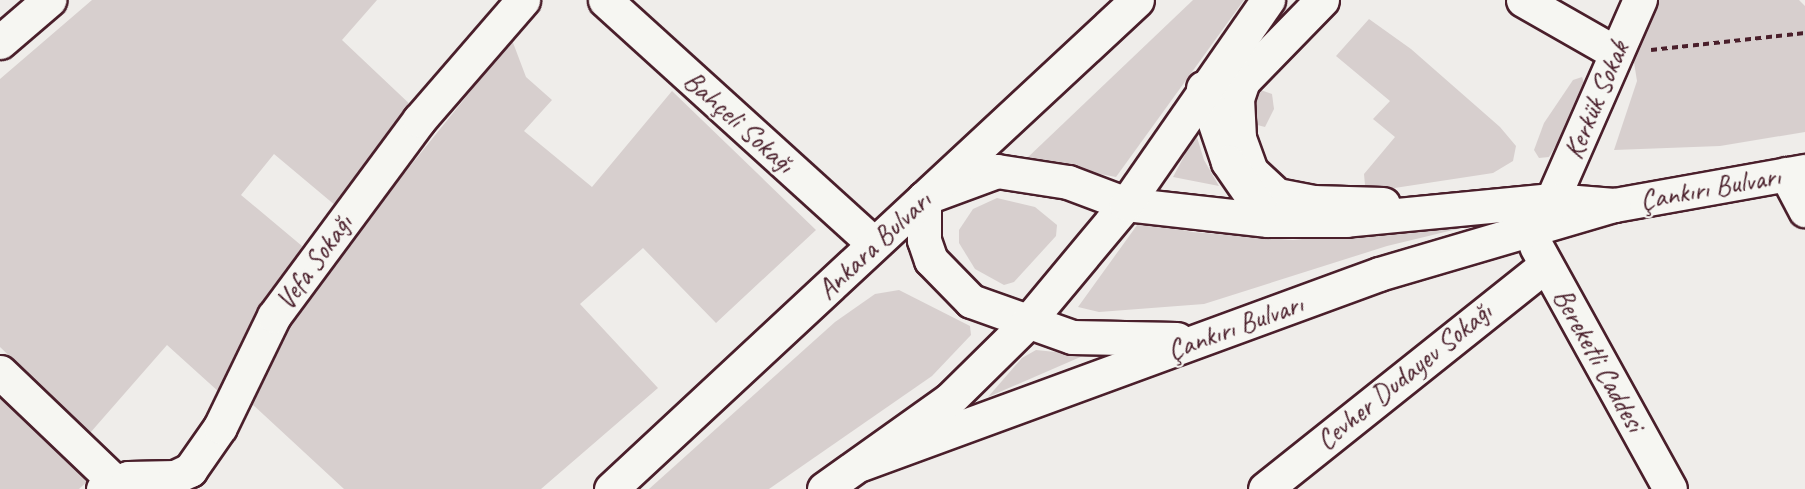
<!DOCTYPE html>
<html>
<head>
<meta charset="utf-8">
<style>
	body { margin:0 }
	#map { position:relative; width:1805px; height:489px; overflow:hidden; background:#efedea; font-family:Caveat,sans-serif }
	div>[style] { position:absolute }
	.green>* { inset:0; background:#d7cfce }
	.path>* { height:4px; margin-top:-2px; transform-origin:0; background:repeating-linear-gradient(90deg,#4a1f2b 0 6px,transparent 0 10.5px) }
	.roads { filter:drop-shadow(2px 0 #4a1f2b) drop-shadow(-2px 0 #4a1f2b) drop-shadow(0 2px #4a1f2b) drop-shadow(0 -2px #4a1f2b) }
	.minor>* { height:33px; margin:-16.5px; padding:0 16.5px; transform-origin:16.5px; border-radius:16.5px; background:#f6f6f2 }
	.major>* { height:33px; margin:-16.5px; padding:0 16.5px; transform-origin:16.5px; border-radius:16.5px; background:#f6f6f2 }
	span { translate:-50% -50%; white-space:nowrap; text-align:center; line-height:1.15; -webkit-text-stroke:4.5px #f6f6f2; paint-order:stroke }
	.street-label { font-size:28px; color:#4a1f2b }
</style>
</head>
<body>
<div id="map">
	<div class="green">
		<i style="clip-path:polygon(92px 0,377px 0,342px 40px,415px 109px,336px 206px,274px 154px,241px 195px,302px 246px,219px 392px,167px 345px,90px 433px,0 347px,0 79px)"></i>
		<i style="clip-path:polygon(1193px 0,1244px 0,1116px 177px,1025px 160px)"></i>
		<i style="clip-path:polygon(1649px 0,1799px 0,1805px 6px,1805px 132px,1720px 146px,1614px 150px,1637px 81px,1632px 50px)"></i>
		<i style="clip-path:polygon(1369px 19px,1411px 49px,1500px 127px,1516px 146px,1513px 161px,1493px 173px,1388px 189px,1365px 185px,1364px 174px,1395px 137px,1373px 119px,1390px 101px,1336px 56px)"></i>
		<i style="clip-path:polygon(512px 40px,526px 77px,552px 100px,524px 131px,592px 187px,672px 91px,816px 230px,716px 323px,643px 248px,580px 304px,658px 388px,541px 489px,344px 489px,252px 404px,261px 374px,281px 335px,348px 243px)"></i>
		<i style="clip-path:polygon(1582px 77px,1586px 88px,1573px 116px,1549px 157px,1539px 158px,1534px 150px,1544px 123px,1573px 80px)"></i>
		<i style="clip-path:polygon(1255px 88px,1272px 94px,1274px 109px,1265px 127px,1246px 122px)"></i>
		<i style="clip-path:polygon(1196px 134px,1204px 160px,1219px 186px,1173px 177px)"></i>
		<i style="clip-path:polygon(997px 198px,1035px 207px,1057px 225px,1056px 236px,1014px 282px,1004px 285px,975px 269px,959px 243px,959px 230px,973px 209px)"></i>
		<i style="clip-path:polygon(1511px 216px,1387px 246px,1204px 304px,1099px 312px,1078px 307px,1140px 221px,1192px 232px,1293px 240px)"></i>
		<i style="clip-path:polygon(899px 290px,970px 326px,971px 335px,932px 376px,769px 489px,649px 489px,835px 322px,875px 294px)"></i>
		<i style="clip-path:polygon(1036px 350px,1085px 355px,988px 397px,1022px 358px)"></i>
		<i style="clip-path:polygon(0 391px,91px 478px,79px 489px,0 489px)"></i>
	</div>
	<div class="path">
		<i style="left:1651px;top:50px;width:155px;rotate:-6.3deg"></i>
	</div>
	<div class="roads">
		<div class="minor">
			<i style="left:605px;top:0;width:362px;rotate:42.2deg"></i>
			<i style="left:1322px;top:0;width:113px;rotate:134.3deg"></i>
			<i style="left:1243px;top:81px;width:18px;rotate:109deg"></i>
			<i style="left:1237px;top:98px;width:40px;rotate:87.1deg"></i>
			<i style="left:1239px;top:138px;width:35px;rotate:70deg"></i>
			<i style="left:1251px;top:171px;width:35px;rotate:43deg"></i>
			<i style="left:1277px;top:195px;width:37px;rotate:11deg"></i>
			<i style="left:1313px;top:202px;width:70px;rotate:1.6deg"></i>
			<i style="left:1523px;top:0;width:107px;rotate:29.7deg"></i>
			<i style="left:0;top:42px;width:65px;rotate:-40.6deg"></i>
			<i style="left:1786px;top:174px;width:41px;rotate:62.2deg"></i>
			<i style="left:1552px;top:200px;width:219px;rotate:-66.3deg"></i>
			<i style="left:1536px;top:246px;width:277px;rotate:61.1deg"></i>
			<i style="left:0;top:372px;width:159px;rotate:43.7deg"></i>
			<i style="left:103px;top:489px;width:27px;rotate:-24deg"></i>
			<i style="left:128px;top:478px;width:47px;rotate:-1.2deg"></i>
			<i style="left:175px;top:477px;width:17px;rotate:-25deg"></i>
			<i style="left:190px;top:470px;width:52px;rotate:-55.1deg"></i>
			<i style="left:220px;top:427px;width:123px;rotate:-64.1deg"></i>
			<i style="left:274px;top:316px;width:244px;rotate:-53.5deg"></i>
			<i style="left:419px;top:120px;width:159px;rotate:-49.1deg"></i>
			<i style="left:1265px;top:489px;width:359px;rotate:-38.6deg"></i>
		</div>
		<div class="major">
			<i style="left:1203px;top:88px;width:78px;rotate:71.3deg"></i>
			<i style="left:1228px;top:162px;width:70px;rotate:55.4deg"></i>
			<i style="left:924px;top:198px;width:42px;rotate:90deg"></i>
			<i style="left:924px;top:240px;width:21px;rotate:71deg"></i>
			<i style="left:931px;top:260px;width:57px;rotate:45.7deg"></i>
			<i style="left:971px;top:301px;width:107px;rotate:19.6deg"></i>
			<i style="left:1072px;top:337px;width:105px;rotate:1.1deg"></i>
			<i style="left:1614px;top:205px;width:194px;rotate:-10.1deg"></i>
			<i style="left:861px;top:464px;width:552px;rotate:-20.14deg"></i>
			<i style="left:1379px;top:274px;width:245px;rotate:-16.4deg"></i>
			<i style="left:1614px;top:205px;width:62px;rotate:-175.4deg"></i>
			<i style="left:1552px;top:200px;width:207px;rotate:174.5deg"></i>
			<i style="left:1346px;top:220px;width:78px;rotate:180deg"></i>
			<i style="left:1268px;top:220px;width:143px;rotate:-173.6deg"></i>
			<i style="left:1126px;top:204px;width:62px;rotate:-159.2deg"></i>
			<i style="left:1068px;top:182px;width:72px;rotate:-171.2deg"></i>
			<i style="left:997px;top:171px;width:78px;rotate:159.7deg"></i>
			<i style="left:611px;top:489px;width:718px;rotate:-42.91deg"></i>
			<i style="left:824px;top:489px;width:153px;rotate:-35.5deg"></i>
			<i style="left:949px;top:400px;width:108px;rotate:-44.6deg"></i>
			<i style="left:1026px;top:324px;width:156px;rotate:-50.2deg"></i>
			<i style="left:1126px;top:204px;width:249px;rotate:-55.2deg"></i>
		</div>
	</div>
	<div class="street-label">
		<span style="left:1596px;top:100px;rotate:-67deg">Kerkük Sokak</span>
		<span style="left:739px;top:122px;rotate:42deg">Bahçeli Sokağı</span>
		<span style="left:1710px;top:188px;rotate:-10deg">Çankırı Bulvarı</span>
		<span style="left:874px;top:245px;rotate:-43deg">Ankara Bulvarı</span>
		<span style="left:314px;top:262px;rotate:-54deg">Vefa Sokağı</span>
		<span style="left:1235px;top:327px;rotate:-20deg">Çankırı Bulvarı</span>
		<span style="left:1599px;top:360px;rotate:61deg">Bereketli Caddesi</span>
		<span style="left:1404px;top:376px;rotate:-39deg">Cevher Dudayev Sokağı</span>
	</div>
</div>
</body>
</html>
